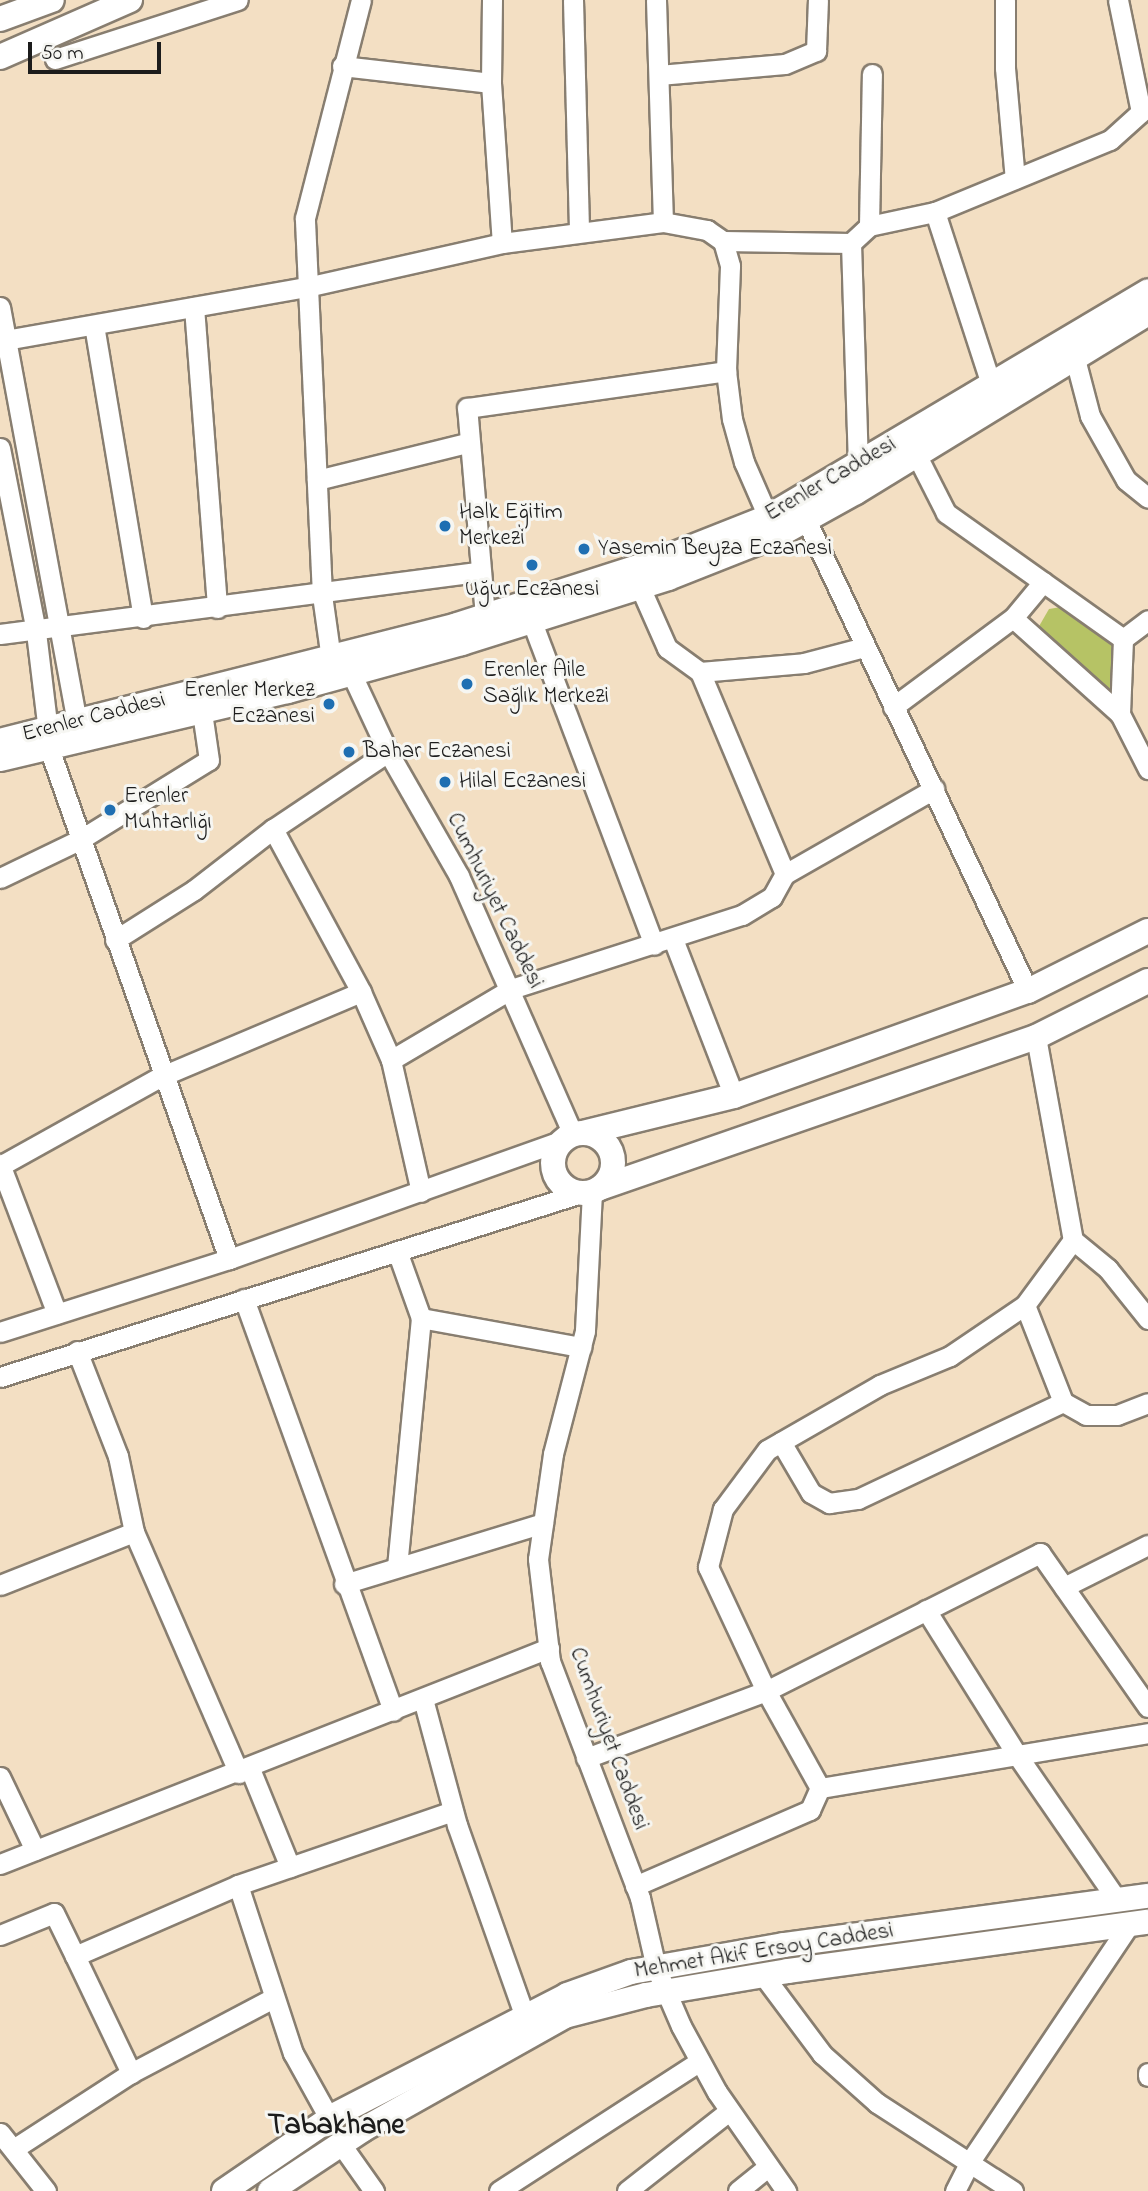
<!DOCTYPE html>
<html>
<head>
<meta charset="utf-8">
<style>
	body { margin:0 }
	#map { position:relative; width:1148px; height:2191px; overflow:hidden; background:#f3dfc3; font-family:"Indie Flower",sans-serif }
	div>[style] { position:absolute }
	.green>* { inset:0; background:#b6c365 }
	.roads { filter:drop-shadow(2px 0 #887e70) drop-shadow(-2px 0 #887e70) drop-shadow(0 2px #887e70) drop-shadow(0 -2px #887e70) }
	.minor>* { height:19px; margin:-9.5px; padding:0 9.5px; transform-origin:9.5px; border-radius:9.5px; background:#fff }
	.major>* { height:24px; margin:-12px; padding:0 12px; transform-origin:12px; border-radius:12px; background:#fff }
	.major>.ring { margin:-12px; padding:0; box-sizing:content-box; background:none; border:24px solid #fff; border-radius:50% }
	.dots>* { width:19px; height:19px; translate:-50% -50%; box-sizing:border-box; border:4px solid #f6f6f2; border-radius:50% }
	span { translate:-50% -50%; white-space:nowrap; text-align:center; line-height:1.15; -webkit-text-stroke:6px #f6f6f2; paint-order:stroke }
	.street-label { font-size:23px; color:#1c1c1c }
	.poi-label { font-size:23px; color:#1c1c1c }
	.left { translate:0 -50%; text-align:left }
	.right { translate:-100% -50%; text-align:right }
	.district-label { font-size:30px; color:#1c1c1c; font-weight:700 }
	.scale { position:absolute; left:28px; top:42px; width:133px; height:32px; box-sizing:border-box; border:4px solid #1c1c1c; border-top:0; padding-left:9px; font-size:21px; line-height:24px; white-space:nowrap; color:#1c1c1c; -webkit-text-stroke:5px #f6f6f2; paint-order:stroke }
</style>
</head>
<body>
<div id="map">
	<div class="green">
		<i style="clip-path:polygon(1067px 606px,1112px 640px,1114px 694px,1038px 628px,1049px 609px)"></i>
	</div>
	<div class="roads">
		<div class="minor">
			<i style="left:492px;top:0;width:83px;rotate:90.7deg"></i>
			<i style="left:491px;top:83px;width:160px;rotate:86.1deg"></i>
			<i style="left:573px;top:0;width:232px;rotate:88.5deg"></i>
			<i style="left:656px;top:0;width:222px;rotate:88.2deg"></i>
			<i style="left:1005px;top:0;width:68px;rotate:90deg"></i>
			<i style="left:1005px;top:68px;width:111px;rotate:84.9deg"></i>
			<i style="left:55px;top:59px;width:192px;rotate:-17.9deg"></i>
			<i style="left:342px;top:66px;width:150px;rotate:6.5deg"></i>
			<i style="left:659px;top:75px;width:126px;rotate:-5deg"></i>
			<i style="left:785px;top:64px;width:34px;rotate:-23deg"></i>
			<i style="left:816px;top:51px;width:51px;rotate:-87.8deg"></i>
			<i style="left:935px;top:212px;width:181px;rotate:72deg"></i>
			<i style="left:869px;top:226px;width:152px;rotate:-88.9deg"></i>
			<i style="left:723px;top:241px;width:128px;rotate:0.9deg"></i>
			<i style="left:851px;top:243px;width:25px;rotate:-43deg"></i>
			<i style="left:869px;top:226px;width:67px;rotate:-12deg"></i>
			<i style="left:935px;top:212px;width:189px;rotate:-22.4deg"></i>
			<i style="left:1110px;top:140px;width:42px;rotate:-42.1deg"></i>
			<i style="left:1141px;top:112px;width:114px;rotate:-101.6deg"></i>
			<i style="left:851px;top:243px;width:224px;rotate:88.2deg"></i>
			<i style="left:0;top:307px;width:423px;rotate:79.5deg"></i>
			<i style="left:194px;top:307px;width:302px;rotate:85.6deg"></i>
			<i style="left:94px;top:325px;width:297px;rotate:80.5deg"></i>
			<i style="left:0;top:341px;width:312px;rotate:-10deg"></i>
			<i style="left:307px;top:287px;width:200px;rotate:-12.7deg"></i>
			<i style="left:502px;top:243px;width:162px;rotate:-7.4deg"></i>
			<i style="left:663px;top:222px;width:45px;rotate:10.3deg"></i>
			<i style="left:707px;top:230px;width:19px;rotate:35deg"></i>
			<i style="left:723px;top:241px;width:26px;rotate:74deg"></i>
			<i style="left:730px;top:266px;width:105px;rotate:92.2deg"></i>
			<i style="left:726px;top:371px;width:48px;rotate:82.9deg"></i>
			<i style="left:732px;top:419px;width:45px;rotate:74.4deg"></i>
			<i style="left:744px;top:462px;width:60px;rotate:66.4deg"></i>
			<i style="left:1074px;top:355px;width:63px;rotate:75.3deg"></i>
			<i style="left:1090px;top:416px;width:73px;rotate:60.6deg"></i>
			<i style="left:1126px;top:480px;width:28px;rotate:39deg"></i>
			<i style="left:0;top:448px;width:187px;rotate:78.9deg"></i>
			<i style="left:36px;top:632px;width:100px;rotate:83.1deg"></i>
			<i style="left:916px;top:454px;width:66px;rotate:63deg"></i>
			<i style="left:946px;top:513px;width:217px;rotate:35.4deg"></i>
			<i style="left:1123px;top:639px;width:75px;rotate:92.3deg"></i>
			<i style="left:317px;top:480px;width:154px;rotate:-13.9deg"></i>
			<i style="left:806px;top:520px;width:521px;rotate:64.76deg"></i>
			<i style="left:640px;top:587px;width:67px;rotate:66.1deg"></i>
			<i style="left:667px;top:648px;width:41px;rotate:36deg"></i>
			<i style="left:700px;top:672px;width:104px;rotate:-4.9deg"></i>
			<i style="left:804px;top:663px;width:62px;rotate:-14.9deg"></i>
			<i style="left:485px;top:616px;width:209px;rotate:-94.9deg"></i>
			<i style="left:467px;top:408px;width:262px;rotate:-8.1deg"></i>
			<i style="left:1013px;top:618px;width:144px;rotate:41.9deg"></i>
			<i style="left:1120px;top:714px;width:62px;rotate:63deg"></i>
			<i style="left:532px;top:622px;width:345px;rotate:69.3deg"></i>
			<i style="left:0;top:634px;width:483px;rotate:-7.4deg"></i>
			<i style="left:1123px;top:639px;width:31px;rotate:-37deg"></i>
			<i style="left:331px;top:659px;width:65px;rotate:-98deg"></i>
			<i style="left:322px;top:595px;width:377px;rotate:-92.6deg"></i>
			<i style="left:305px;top:218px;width:225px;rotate:-75.6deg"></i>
			<i style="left:346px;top:662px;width:99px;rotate:65deg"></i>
			<i style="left:388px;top:752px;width:143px;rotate:60.2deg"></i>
			<i style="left:459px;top:876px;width:283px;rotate:66.2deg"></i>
			<i style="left:893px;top:707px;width:149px;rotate:-36.6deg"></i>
			<i style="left:1013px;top:618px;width:47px;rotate:-50.2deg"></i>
			<i style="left:49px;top:748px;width:542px;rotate:70.6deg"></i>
			<i style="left:273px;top:829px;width:185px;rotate:61.6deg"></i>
			<i style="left:361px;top:992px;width:74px;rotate:66.2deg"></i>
			<i style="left:391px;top:1060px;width:135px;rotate:77.2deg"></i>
			<i style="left:785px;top:874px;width:172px;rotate:-29.7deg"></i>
			<i style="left:0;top:878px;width:90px;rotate:-25.7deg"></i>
			<i style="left:81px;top:839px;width:150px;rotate:-31.7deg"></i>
			<i style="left:209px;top:760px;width:49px;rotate:-98.3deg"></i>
			<i style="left:673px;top:939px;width:168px;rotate:68.8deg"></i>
			<i style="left:115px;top:940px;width:93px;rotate:-32.3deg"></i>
			<i style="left:194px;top:890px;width:100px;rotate:-37.7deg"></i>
			<i style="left:273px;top:829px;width:138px;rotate:-33.8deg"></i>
			<i style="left:1036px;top:1037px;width:206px;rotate:79.7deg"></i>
			<i style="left:1073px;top:1240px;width:81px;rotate:126.4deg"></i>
			<i style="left:1025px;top:1305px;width:91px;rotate:145.8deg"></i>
			<i style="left:950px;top:1356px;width:76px;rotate:157.5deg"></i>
			<i style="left:880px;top:1385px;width:130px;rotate:150.1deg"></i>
			<i style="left:767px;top:1450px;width:74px;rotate:126.7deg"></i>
			<i style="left:723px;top:1509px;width:60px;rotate:104.5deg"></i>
			<i style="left:708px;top:1567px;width:137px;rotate:64.9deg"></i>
			<i style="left:766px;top:1691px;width:111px;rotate:60.9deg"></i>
			<i style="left:820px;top:1788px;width:333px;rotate:-9.5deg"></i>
			<i style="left:391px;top:1060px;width:139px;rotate:-30.6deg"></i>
			<i style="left:511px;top:989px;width:243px;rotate:-17.8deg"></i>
			<i style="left:742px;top:915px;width:35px;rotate:-31deg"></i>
			<i style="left:772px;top:897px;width:26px;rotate:-61deg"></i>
			<i style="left:785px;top:874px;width:219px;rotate:-112.8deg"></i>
			<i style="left:0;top:1164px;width:160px;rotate:69.2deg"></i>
			<i style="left:0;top:1166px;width:185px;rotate:-29.1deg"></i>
			<i style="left:162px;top:1076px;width:216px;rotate:-22.9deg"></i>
			<i style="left:592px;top:1192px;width:139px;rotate:92.9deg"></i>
			<i style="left:585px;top:1331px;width:127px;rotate:104.6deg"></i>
			<i style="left:553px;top:1454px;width:106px;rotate:98.1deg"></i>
			<i style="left:538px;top:1559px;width:103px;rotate:83.3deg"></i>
			<i style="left:550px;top:1661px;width:254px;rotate:69.2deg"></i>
			<i style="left:640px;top:1898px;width:72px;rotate:77.1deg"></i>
			<i style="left:656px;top:1968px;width:63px;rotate:66.7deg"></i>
			<i style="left:681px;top:2026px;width:75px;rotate:61.4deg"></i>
			<i style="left:717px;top:2092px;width:121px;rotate:55.1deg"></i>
			<i style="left:1073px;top:1240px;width:45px;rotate:39.6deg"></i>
			<i style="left:1108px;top:1269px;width:64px;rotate:51.3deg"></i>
			<i style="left:244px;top:1299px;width:438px;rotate:70.1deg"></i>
			<i style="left:1025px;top:1305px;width:104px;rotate:68.6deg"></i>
			<i style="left:1063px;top:1402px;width:26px;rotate:29deg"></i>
			<i style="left:1086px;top:1415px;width:31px"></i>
			<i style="left:1117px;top:1415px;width:33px;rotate:-21deg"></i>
			<i style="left:421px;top:1318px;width:163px;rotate:10.3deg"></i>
			<i style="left:0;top:1332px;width:240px;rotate:-17.7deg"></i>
			<i style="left:229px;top:1259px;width:356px;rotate:-19.6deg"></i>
			<i style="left:77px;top:1351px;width:113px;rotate:68.7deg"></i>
			<i style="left:118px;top:1456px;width:78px;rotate:78.1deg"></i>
			<i style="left:134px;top:1532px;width:263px;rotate:66.5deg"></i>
			<i style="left:0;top:1377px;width:609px;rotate:-17.57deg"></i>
			<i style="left:781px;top:1442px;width:59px;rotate:59.5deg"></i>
			<i style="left:811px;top:1493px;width:21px;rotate:29deg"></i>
			<i style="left:829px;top:1503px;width:29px;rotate:-8deg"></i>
			<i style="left:858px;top:1499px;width:227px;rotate:-25.3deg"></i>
			<i style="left:397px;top:1567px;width:250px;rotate:-84.5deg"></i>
			<i style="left:421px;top:1318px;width:71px;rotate:-109.7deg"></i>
			<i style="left:344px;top:1584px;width:208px;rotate:-17deg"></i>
			<i style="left:0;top:1585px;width:144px;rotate:-21.6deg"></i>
			<i style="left:1064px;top:1587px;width:94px;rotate:-26.6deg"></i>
			<i style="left:926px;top:1610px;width:171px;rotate:57.9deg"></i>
			<i style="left:1017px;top:1755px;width:176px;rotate:55.4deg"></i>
			<i style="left:423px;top:1699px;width:131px;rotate:74.9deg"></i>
			<i style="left:457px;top:1825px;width:204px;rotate:70.5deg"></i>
			<i style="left:586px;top:1758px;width:192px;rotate:-20.4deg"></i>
			<i style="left:766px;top:1691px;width:307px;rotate:-26.7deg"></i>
			<i style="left:1040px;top:1553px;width:188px;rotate:55deg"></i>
			<i style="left:250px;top:1769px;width:106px;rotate:67.8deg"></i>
			<i style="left:0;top:1777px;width:81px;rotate:64.4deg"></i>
			<i style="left:0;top:1864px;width:590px;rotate:-21.48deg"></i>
			<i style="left:238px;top:1885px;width:177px;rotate:71.9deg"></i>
			<i style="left:293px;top:2053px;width:74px;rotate:61deg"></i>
			<i style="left:635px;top:1886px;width:191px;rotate:-23.5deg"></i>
			<i style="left:810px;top:1810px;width:24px;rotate:-66deg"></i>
			<i style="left:0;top:1935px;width:58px;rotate:-22.2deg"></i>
			<i style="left:54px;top:1913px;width:48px;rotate:64deg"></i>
			<i style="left:75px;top:1956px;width:178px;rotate:-23.5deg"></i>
			<i style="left:238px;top:1885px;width:227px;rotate:-19deg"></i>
			<i style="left:75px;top:1956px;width:130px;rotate:64.4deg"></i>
			<i style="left:763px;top:1975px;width:99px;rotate:53.2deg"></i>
			<i style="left:822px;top:2054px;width:74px;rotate:41.7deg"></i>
			<i style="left:877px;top:2103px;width:162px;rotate:32.9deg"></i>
			<i style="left:1148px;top:2073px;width:3px;rotate:90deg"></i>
			<i style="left:0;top:2133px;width:74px;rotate:51.6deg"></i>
			<i style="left:340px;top:2143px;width:59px;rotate:54.7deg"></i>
			<i style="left:15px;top:2148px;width:138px;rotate:-32.9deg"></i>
			<i style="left:131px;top:2073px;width:161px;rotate:-27.8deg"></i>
			<i style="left:499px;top:2191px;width:239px;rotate:-32.9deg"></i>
			<i style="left:627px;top:2191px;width:130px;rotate:-38.1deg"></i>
			<i style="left:738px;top:2191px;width:38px;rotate:-39deg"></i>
			<i style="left:955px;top:2191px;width:35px;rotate:-63deg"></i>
			<i style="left:971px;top:2160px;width:283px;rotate:-56.1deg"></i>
		</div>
		<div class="major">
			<i style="left:0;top:19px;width:55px;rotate:-20.1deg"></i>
			<i style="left:0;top:57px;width:142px;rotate:-23.7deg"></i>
			<i style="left:0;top:741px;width:471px;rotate:-14.2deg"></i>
			<i style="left:457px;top:625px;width:215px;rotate:-17.8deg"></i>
			<i style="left:662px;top:559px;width:114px;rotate:-21.6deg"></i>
			<i style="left:768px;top:517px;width:442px;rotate:-30.7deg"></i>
			<i style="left:0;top:759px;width:296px;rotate:-13.3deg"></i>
			<i style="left:288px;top:691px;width:180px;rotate:-15.4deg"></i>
			<i style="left:462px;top:643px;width:216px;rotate:-17.5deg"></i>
			<i style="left:668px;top:578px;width:123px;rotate:-21.5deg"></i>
			<i style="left:782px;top:533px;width:85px;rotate:-29deg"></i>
			<i style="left:856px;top:492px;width:342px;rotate:-31.5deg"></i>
			<i style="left:583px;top:1133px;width:155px;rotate:-13.8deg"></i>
			<i style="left:734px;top:1096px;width:312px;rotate:-19.7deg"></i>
			<i style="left:1028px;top:991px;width:134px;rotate:-26.6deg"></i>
			<i class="ring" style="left:553px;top:1133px;width:36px;height:36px"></i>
			<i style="left:600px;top:1188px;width:461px;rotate:-19.1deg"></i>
			<i style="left:1036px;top:1037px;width:125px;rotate:-26.6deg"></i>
			<i style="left:224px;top:2191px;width:135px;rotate:-34.4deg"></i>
			<i style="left:335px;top:2115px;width:261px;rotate:-27.3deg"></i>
			<i style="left:567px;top:1995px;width:68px;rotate:-19.8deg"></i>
			<i style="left:631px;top:1972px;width:155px;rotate:-10deg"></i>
			<i style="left:784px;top:1945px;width:367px;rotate:-7.7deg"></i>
			<i style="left:270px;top:2191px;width:110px;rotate:-33.5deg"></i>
			<i style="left:362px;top:2130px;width:233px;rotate:-29.3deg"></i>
			<i style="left:565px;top:2016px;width:84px;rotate:-14.5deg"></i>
			<i style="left:646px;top:1995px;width:144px;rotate:-9.6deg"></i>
			<i style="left:788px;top:1971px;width:363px;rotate:-7.8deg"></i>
		</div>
	</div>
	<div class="dots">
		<i style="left:445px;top:526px;background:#1f6fb2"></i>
		<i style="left:584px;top:549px;background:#1f6fb2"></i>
		<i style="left:532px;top:565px;background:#1f6fb2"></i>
		<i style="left:467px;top:684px;background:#1f6fb2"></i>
		<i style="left:329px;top:704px;background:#1f6fb2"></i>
		<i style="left:349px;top:752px;background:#1f6fb2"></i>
		<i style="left:445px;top:782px;background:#1f6fb2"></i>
		<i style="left:110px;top:810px;background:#1f6fb2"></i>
	</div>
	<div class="street-label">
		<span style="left:831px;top:480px;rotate:-30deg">Erenler Caddesi</span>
		<span style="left:94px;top:718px;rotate:-14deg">Erenler Caddesi</span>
		<span style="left:494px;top:901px;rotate:64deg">Cumhuriyet Caddesi</span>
		<span style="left:608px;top:1739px;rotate:70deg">Cumhuriyet Caddesi</span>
		<span style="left:764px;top:1952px;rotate:-9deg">Mehmet Akif Ersoy Caddesi</span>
	</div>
	<div class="poi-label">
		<span class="left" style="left:459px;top:526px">Halk Eğitim<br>Merkezi</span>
		<span class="left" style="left:598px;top:549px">Yasemin Beyza Eczanesi</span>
		<span style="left:532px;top:590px">Uğur Eczanesi</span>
		<span class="left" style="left:483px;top:684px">Erenler Aile<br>Sağlık Merkezi</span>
		<span class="right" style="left:315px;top:704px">Erenler Merkez<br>Eczanesi</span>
		<span class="left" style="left:363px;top:752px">Bahar Eczanesi</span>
		<span class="left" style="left:459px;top:782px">Hilal Eczanesi</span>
		<span class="left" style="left:124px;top:810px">Erenler<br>Muhtarlığı</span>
	</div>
	<div class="district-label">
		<span style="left:336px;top:2126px">Tabakhane</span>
	</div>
	<div class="scale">50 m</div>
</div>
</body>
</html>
